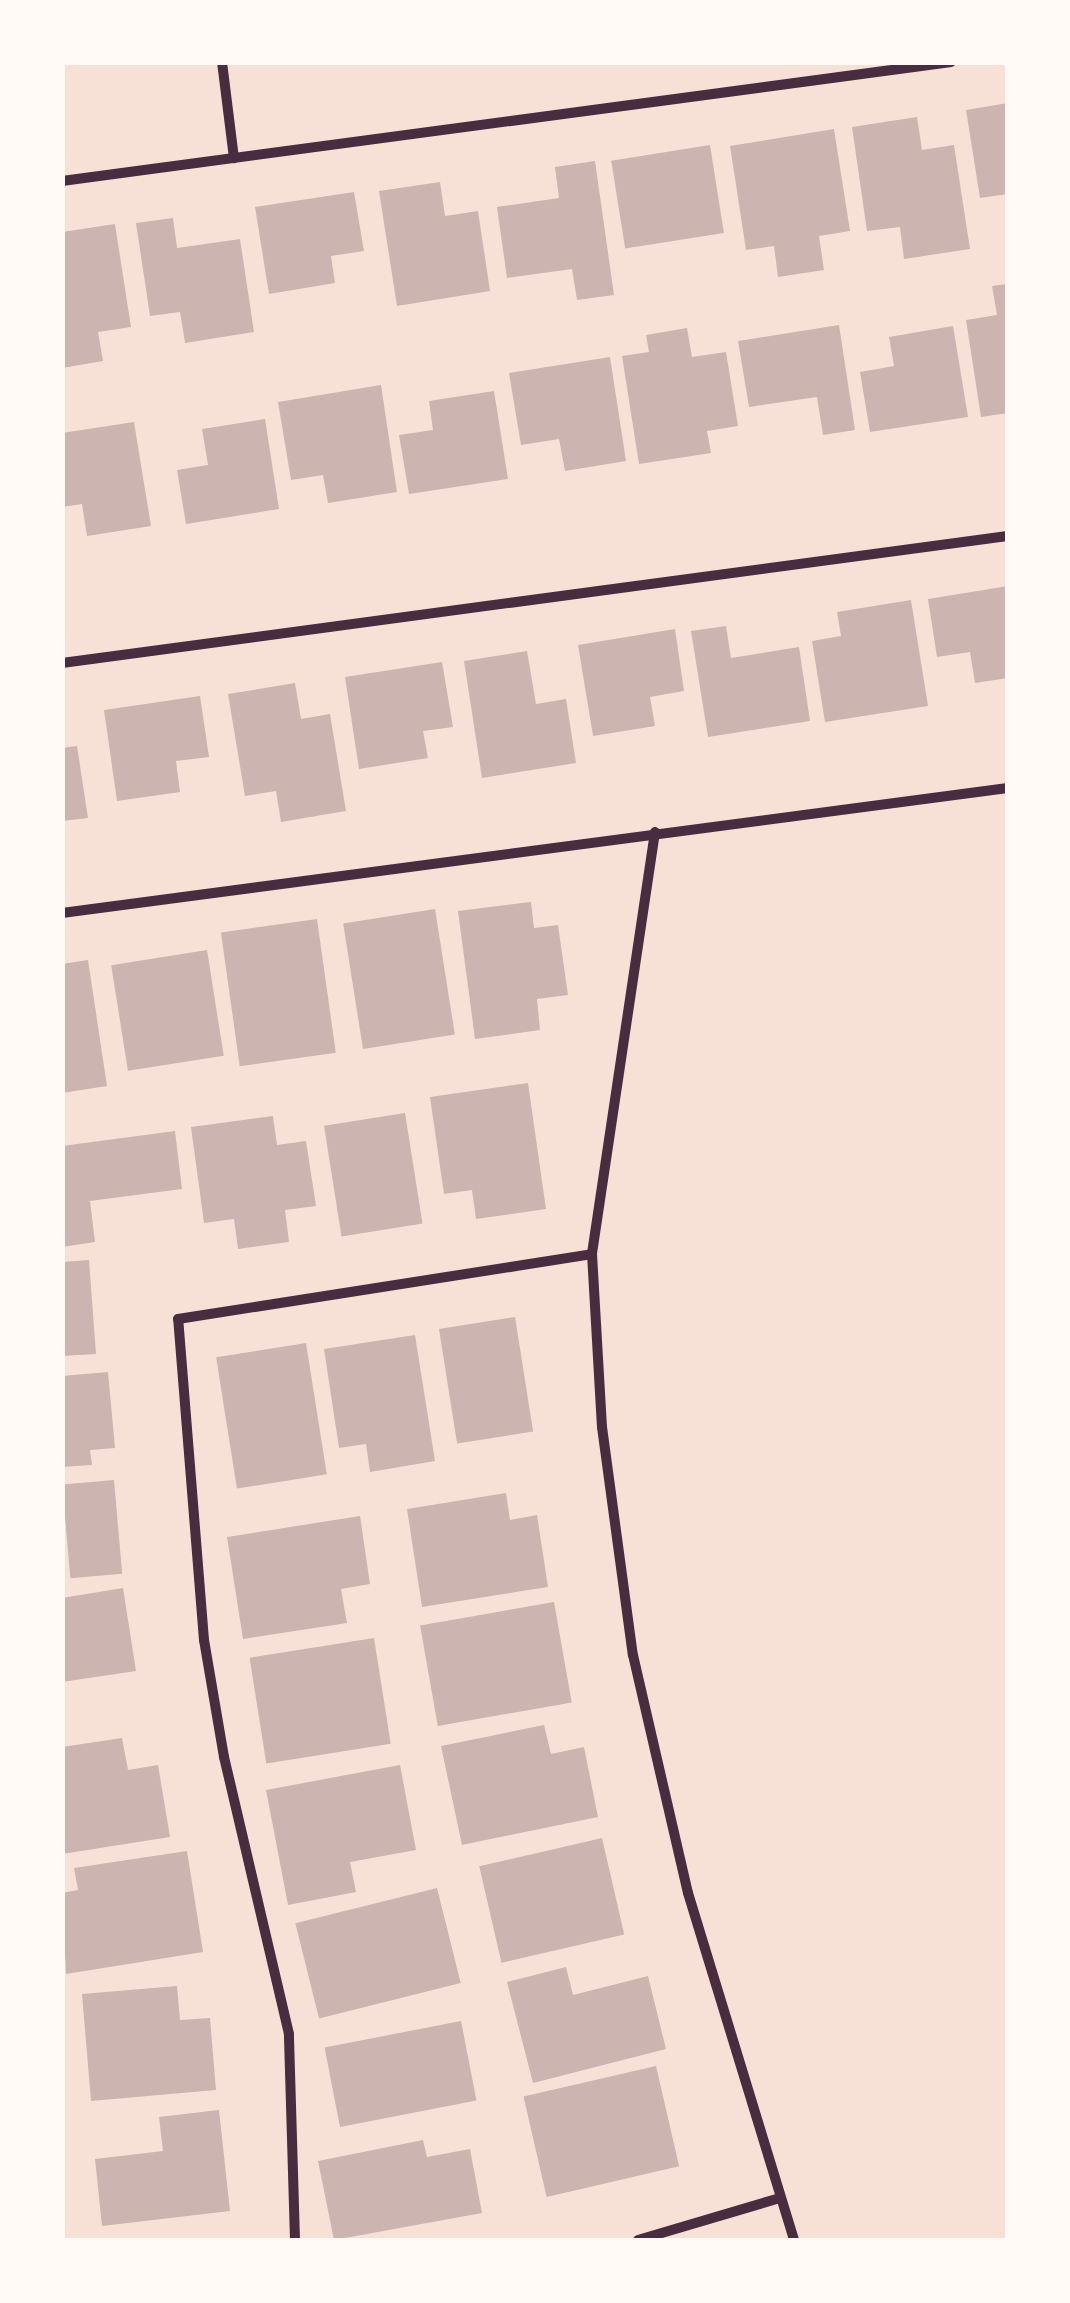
<!DOCTYPE html>
<html>
<head>
<meta charset="utf-8">
<style>
	body { margin:0 }
	#map { position:relative; width:1070px; height:2303px; overflow:hidden; background:#f7e1d7; font-family:"PT Sans Narrow",sans-serif }
	div>[style] { position:absolute }
	.building>* { inset:0; background:#ccb4b1; transform-origin:0 0 }
	.minor>* { height:10px; margin:-5px; padding:0 5px; transform-origin:5px; border-radius:5px; background:#4a2c40 }
	span { translate:-50% -50%; white-space:nowrap; text-align:center; line-height:1.15; -webkit-text-stroke:10px #fffaf5; paint-order:stroke }
	.frame { position:absolute; inset:0; border:65px solid #fffaf5; pointer-events:none }
</style>
</head>
<body>
<div id="map">
	<div class="building">
		<i style="clip-path:polygon(1008px 103px,1008px 194px,980px 198px,966px 110px)"></i>
		<i style="clip-path:polygon(917px 117px,922px 150px,954px 145px,970px 249px,904px 259px,900px 227px,867px 231px,852px 127px)"></i>
		<i style="clip-path:polygon(834px 129px,850px 231px,819px 236px,824px 270px,778px 277px,774px 246px,746px 250px,730px 146px)"></i>
		<i style="left:710px;top:145px;width:89px;height:100px;rotate:81deg"></i>
		<i style="clip-path:polygon(595px 161px,614px 295px,577px 300px,572px 269px,507px 278px,497px 207px,559px 198px,555px 167px)"></i>
		<i style="clip-path:polygon(440px 182px,445px 216px,478px 211px,490px 291px,397px 306px,379px 191px)"></i>
		<i style="clip-path:polygon(354px 192px,364px 251px,331px 256px,335px 283px,269px 294px,255px 207px)"></i>
		<i style="clip-path:polygon(173px 218px,177px 248px,240px 239px,254px 332px,185px 343px,180px 312px,150px 316px,136px 223px)"></i>
		<i style="clip-path:polygon(115px 224px,131px 327px,98px 332px,103px 361px,62px 368px,62px 232px)"></i>
		<i style="clip-path:polygon(1008px 284px,1008px 413px,981px 417px,966px 320px,997px 315px,992px 286px)"></i>
		<i style="clip-path:polygon(839px 325px,855px 430px,823px 435px,817px 397px,749px 407px,738px 341px)"></i>
		<i style="clip-path:polygon(953px 326px,968px 417px,870px 432px,860px 372px,894px 366px,889px 337px)"></i>
		<i style="clip-path:polygon(687px 328px,692px 357px,726px 352px,738px 426px,707px 431px,711px 453px,639px 464px,622px 356px,649px 352px,646px 335px)"></i>
		<i style="clip-path:polygon(610px 357px,626px 461px,565px 471px,559px 439px,521px 445px,509px 373px)"></i>
		<i style="clip-path:polygon(381px 385px,397px 492px,328px 503px,323px 475px,291px 480px,278px 402px)"></i>
		<i style="clip-path:polygon(494px 391px,508px 479px,409px 494px,399px 435px,433px 430px,429px 401px)"></i>
		<i style="clip-path:polygon(265px 419px,279px 509px,186px 524px,177px 470px,208px 465px,202px 429px)"></i>
		<i style="clip-path:polygon(134px 422px,151px 526px,87px 536px,82px 504px,62px 507px,62px 433px)"></i>
		<i style="clip-path:polygon(1008px 586px,1008px 678px,975px 683px,970px 652px,937px 657px,928px 599px)"></i>
		<i style="clip-path:polygon(911px 600px,928px 706px,825px 722px,812px 641px,841px 636px,837px 612px)"></i>
		<i style="clip-path:polygon(726px 626px,731px 658px,799px 647px,810px 721px,708px 737px,691px 631px)"></i>
		<i style="clip-path:polygon(675px 629px,684px 691px,650px 697px,655px 726px,593px 736px,578px 645px)"></i>
		<i style="clip-path:polygon(527px 651px,536px 704px,566px 699px,576px 763px,482px 778px,464px 661px)"></i>
		<i style="clip-path:polygon(442px 662px,453px 727px,423px 731px,428px 758px,359px 769px,345px 677px)"></i>
		<i style="clip-path:polygon(295px 683px,301px 719px,330px 714px,346px 811px,281px 822px,276px 791px,245px 796px,228px 694px)"></i>
		<i style="clip-path:polygon(200px 696px,209px 757px,176px 761px,180px 792px,117px 801px,104px 710px)"></i>
		<i style="clip-path:polygon(77px 746px,88px 818px,62px 821px,62px 748px)"></i>
		<i style="clip-path:polygon(531px 902px,534px 928px,558px 925px,568px 995px,537px 999px,540px 1030px,475px 1039px,458px 911px)"></i>
		<i style="left:435px;top:909px;width:127px;height:93px;rotate:81deg"></i>
		<i style="left:317px;top:919px;width:135px;height:97px;rotate:82deg"></i>
		<i style="left:207px;top:950px;width:107px;height:97px;rotate:81deg"></i>
		<i style="clip-path:polygon(88px 960px,107px 1086px,62px 1093px,62px 964px)"></i>
		<i style="clip-path:polygon(528px 1083px,546px 1209px,476px 1219px,472px 1190px,444px 1194px,430px 1097px)"></i>
		<i style="left:405px;top:1113px;width:112px;height:82px;rotate:81deg"></i>
		<i style="clip-path:polygon(273px 1116px,277px 1145px,306px 1141px,316px 1206px,285px 1210px,289px 1242px,238px 1249px,234px 1219px,204px 1223px,191px 1127px)"></i>
		<i style="clip-path:polygon(175px 1131px,182px 1189px,90px 1201px,95px 1242px,62px 1247px,62px 1146px)"></i>
		<i style="clip-path:polygon(89px 1260px,96px 1354px,62px 1356px,62px 1262px)"></i>
		<i style="left:515px;top:1317px;width:116px;height:77px;rotate:81deg"></i>
		<i style="clip-path:polygon(415px 1335px,435px 1461px,370px 1472px,366px 1444px,339px 1448px,324px 1349px)"></i>
		<i style="left:306px;top:1343px;width:133px;height:91px;rotate:81deg"></i>
		<i style="clip-path:polygon(108px 1372px,115px 1448px,90px 1450px,92px 1465px,62px 1467px,62px 1376px)"></i>
		<i style="left:114px;top:1480px;width:94px;height:52px;rotate:85deg"></i>
		<i style="clip-path:polygon(506px 1493px,510px 1520px,537px 1515px,548px 1587px,422px 1607px,407px 1509px)"></i>
		<i style="clip-path:polygon(360px 1516px,370px 1584px,341px 1589px,347px 1623px,243px 1639px,227px 1537px)"></i>
		<i style="clip-path:polygon(123px 1588px,136px 1671px,62px 1682px,62px 1598px)"></i>
		<i style="left:554px;top:1602px;width:102px;height:136px;rotate:80deg"></i>
		<i style="left:374px;top:1638px;width:107px;height:126px;rotate:81deg"></i>
		<i style="clip-path:polygon(544px 1725px,551px 1754px,584px 1747px,598px 1817px,462px 1845px,441px 1746px)"></i>
		<i style="clip-path:polygon(122px 1738px,128px 1770px,158px 1765px,170px 1837px,62px 1854px,62px 1747px)"></i>
		<i style="clip-path:polygon(400px 1765px,416px 1850px,350px 1862px,356px 1892px,288px 1905px,266px 1790px)"></i>
		<i style="left:602px;top:1838px;width:99px;height:126px;rotate:77deg"></i>
		<i style="clip-path:polygon(187px 1851px,203px 1952px,66px 1974px,62px 1893px,78px 1890px,74px 1868px)"></i>
		<i style="left:437px;top:1888px;width:98px;height:146px;rotate:76deg"></i>
		<i style="clip-path:polygon(566px 1967px,573px 1995px,648px 1976px,666px 2049px,533px 2083px,507px 1982px)"></i>
		<i style="clip-path:polygon(177px 1986px,180px 2020px,210px 2018px,216px 2090px,91px 2101px,82px 1994px)"></i>
		<i style="left:461px;top:2021px;width:81px;height:139px;rotate:79deg"></i>
		<i style="left:656px;top:2066px;width:103px;height:136px;rotate:77deg"></i>
		<i style="clip-path:polygon(219px 2110px,230px 2211px,102px 2226px,95px 2159px,163px 2151px,159px 2117px)"></i>
		<i style="clip-path:polygon(423px 2140px,427px 2157px,470px 2149px,482px 2213px,334px 2240px,318px 2161px)"></i>
	</div>
	<div class="minor">
		<i style="left:222px;top:62px;width:97px;rotate:82.9deg"></i>
		<i style="left:62px;top:181px;width:897px;rotate:-7.62deg"></i>
		<i style="left:62px;top:663px;width:954px;rotate:-7.65deg"></i>
		<i style="left:655px;top:832px;width:427px;rotate:98.5deg"></i>
		<i style="left:592px;top:1254px;width:173px;rotate:86.7deg"></i>
		<i style="left:602px;top:1427px;width:230px;rotate:82.3deg"></i>
		<i style="left:633px;top:1655px;width:244px;rotate:77deg"></i>
		<i style="left:688px;top:1893px;width:363px;rotate:73deg"></i>
		<i style="left:62px;top:913px;width:954px;rotate:-7.53deg"></i>
		<i style="left:295px;top:2240px;width:206px;rotate:-91.7deg"></i>
		<i style="left:289px;top:2034px;width:285px;rotate:-103.2deg"></i>
		<i style="left:224px;top:1757px;width:119px;rotate:-99.7deg"></i>
		<i style="left:204px;top:1640px;width:322px;rotate:-94.6deg"></i>
		<i style="left:178px;top:1319px;width:419px;rotate:-8.9deg"></i>
		<i style="left:638px;top:2240px;width:148px;rotate:-16.5deg"></i>
	</div>
	<div class="frame"></div>
</div>
</body>
</html>
